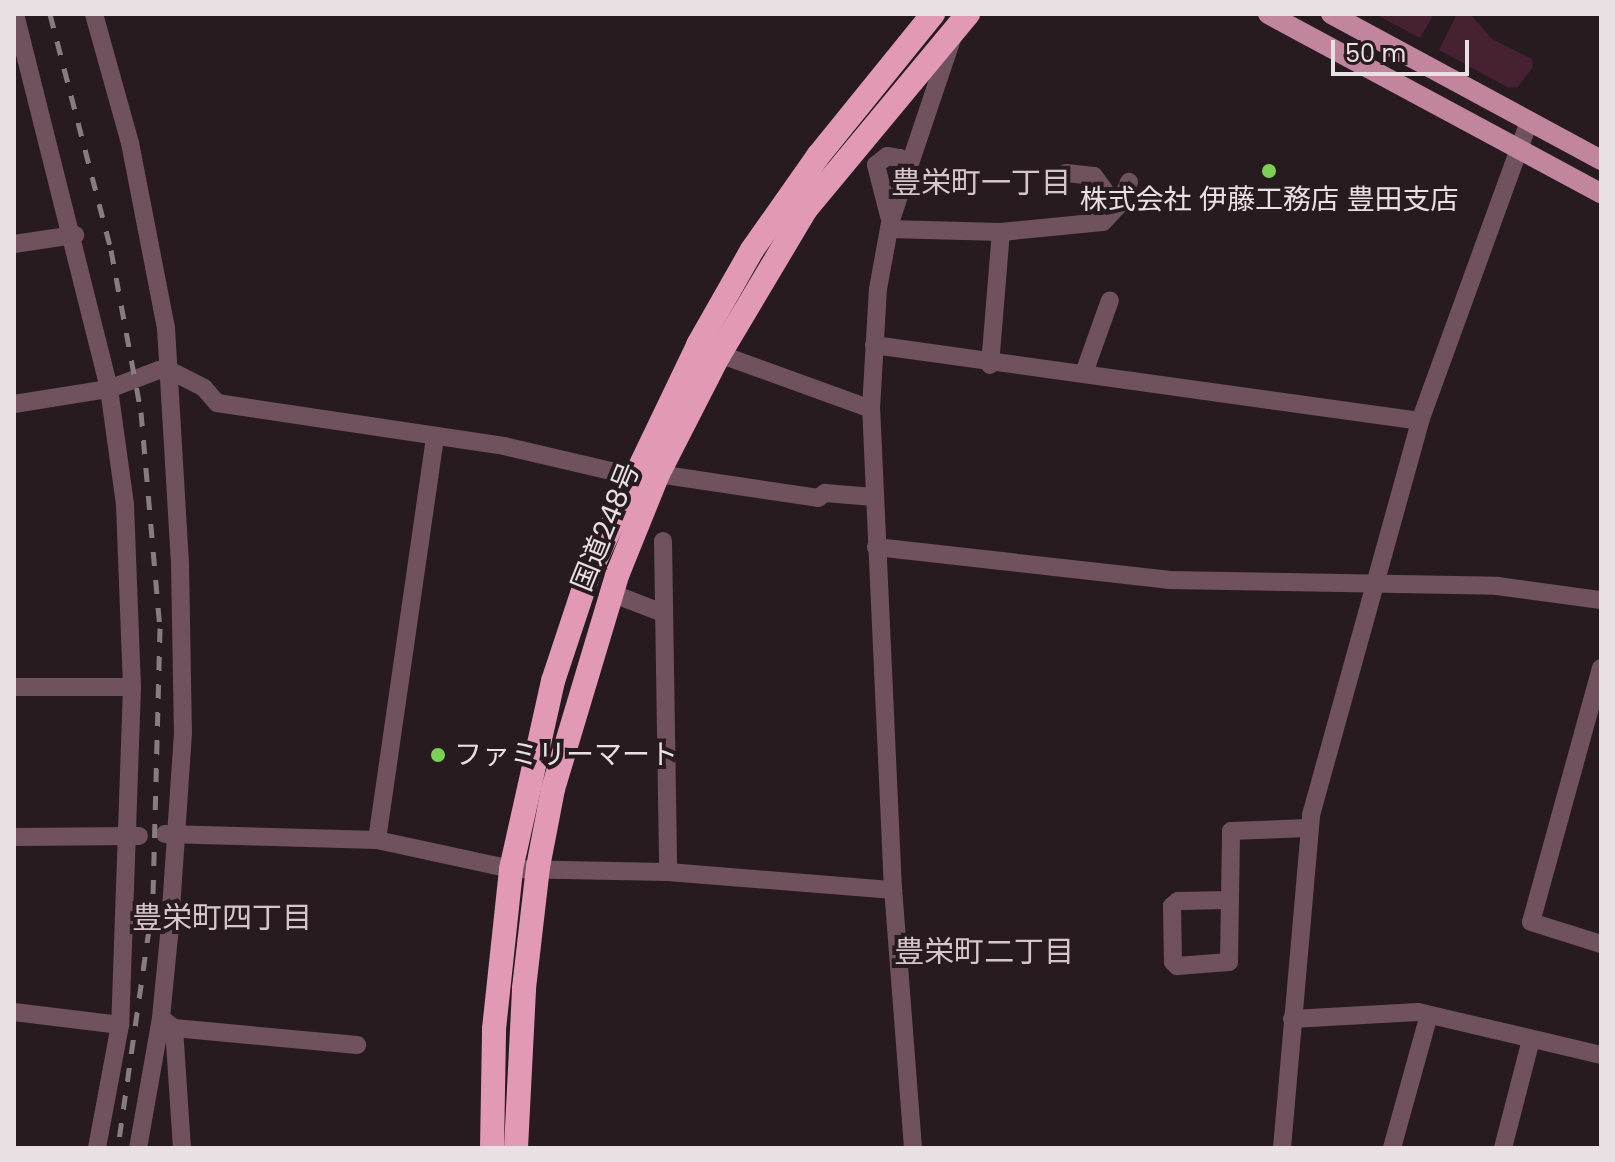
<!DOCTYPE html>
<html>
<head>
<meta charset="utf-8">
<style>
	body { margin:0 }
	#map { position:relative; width:1615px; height:1162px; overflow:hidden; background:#271b20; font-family:Poppins,"Noto Sans JP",sans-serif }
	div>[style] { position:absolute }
	.green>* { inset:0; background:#452131 }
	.minor>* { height:18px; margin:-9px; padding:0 9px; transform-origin:9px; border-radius:9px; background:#70525e }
	.major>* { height:20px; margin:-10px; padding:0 10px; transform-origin:10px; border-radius:10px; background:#c1859d }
	.highway>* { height:24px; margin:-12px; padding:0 12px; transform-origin:12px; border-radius:12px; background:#e299b6 }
	.rail>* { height:5px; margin-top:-2.5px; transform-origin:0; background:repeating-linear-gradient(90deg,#877d81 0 14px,transparent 0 28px) }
	.dots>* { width:22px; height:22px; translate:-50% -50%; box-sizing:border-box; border:4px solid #271b20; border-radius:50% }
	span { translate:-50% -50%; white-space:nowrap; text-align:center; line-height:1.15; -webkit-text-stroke:8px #271b20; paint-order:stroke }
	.poi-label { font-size:28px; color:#e8e0e3 }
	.left { translate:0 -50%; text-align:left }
	.street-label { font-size:28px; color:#e8e0e3 }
	.neighbourhood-label { font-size:30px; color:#d6c6cc }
	.frame { position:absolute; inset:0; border:16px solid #e8e0e3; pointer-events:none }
	.scale { position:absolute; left:1331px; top:40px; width:138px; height:36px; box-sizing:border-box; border:4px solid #e8e0e3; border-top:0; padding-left:10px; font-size:24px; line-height:28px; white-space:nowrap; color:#e8e0e3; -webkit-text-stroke:6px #271b20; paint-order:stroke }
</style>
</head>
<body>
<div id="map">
	<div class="green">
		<i style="clip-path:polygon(1375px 14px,1434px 14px,1420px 38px)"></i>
		<i style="clip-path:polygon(1457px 14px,1470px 14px,1492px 39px,1532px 59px,1533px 67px,1518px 87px,1509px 88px,1439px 50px)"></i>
	</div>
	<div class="minor">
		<i style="left:15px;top:14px;width:387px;rotate:75.9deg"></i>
		<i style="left:109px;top:389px;width:117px;rotate:82.1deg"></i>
		<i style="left:125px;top:505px;width:182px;rotate:87.8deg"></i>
		<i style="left:132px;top:687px;width:338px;rotate:92deg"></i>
		<i style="left:120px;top:1025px;width:125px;rotate:100.6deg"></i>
		<i style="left:94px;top:14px;width:134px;rotate:74.4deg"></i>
		<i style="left:130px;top:143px;width:188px;rotate:79deg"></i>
		<i style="left:166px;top:328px;width:236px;rotate:86.6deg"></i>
		<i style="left:180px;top:564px;width:169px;rotate:89deg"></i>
		<i style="left:183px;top:733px;width:203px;rotate:93.9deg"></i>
		<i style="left:169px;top:936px;width:82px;rotate:95.6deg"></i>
		<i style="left:161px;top:1018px;width:132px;rotate:100deg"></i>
		<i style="left:1066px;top:173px;width:28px;rotate:6deg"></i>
		<i style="left:1094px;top:176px;width:17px;rotate:54deg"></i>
		<i style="left:1104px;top:190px;width:32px;rotate:92deg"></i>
		<i style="left:889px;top:216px;width:53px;rotate:-104.3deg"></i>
		<i style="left:876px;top:165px;width:14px;rotate:-39deg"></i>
		<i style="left:887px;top:156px;width:13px;rotate:9deg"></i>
		<i style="left:900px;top:158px;width:17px;rotate:65deg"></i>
		<i style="left:889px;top:229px;width:112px;rotate:1.5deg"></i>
		<i style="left:14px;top:244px;width:62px;rotate:-8.4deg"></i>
		<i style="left:874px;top:345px;width:551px;rotate:7.92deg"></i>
		<i style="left:708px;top:350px;width:173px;rotate:19.9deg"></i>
		<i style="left:990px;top:365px;width:133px;rotate:-85.3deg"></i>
		<i style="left:1001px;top:232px;width:102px;rotate:-5.6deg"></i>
		<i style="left:1103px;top:222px;width:25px;rotate:-47deg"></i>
		<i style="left:1120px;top:204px;width:24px;rotate:-68deg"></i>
		<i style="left:1084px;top:373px;width:77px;rotate:-70.4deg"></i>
		<i style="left:14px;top:404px;width:96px;rotate:-9deg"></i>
		<i style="left:109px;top:389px;width:53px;rotate:-20.8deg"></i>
		<i style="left:159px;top:370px;width:12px;rotate:5deg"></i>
		<i style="left:171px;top:371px;width:37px;rotate:27deg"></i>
		<i style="left:204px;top:388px;width:20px;rotate:49deg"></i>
		<i style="left:217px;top:403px;width:290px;rotate:8.5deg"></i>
		<i style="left:504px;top:446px;width:132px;rotate:13.1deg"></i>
		<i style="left:658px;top:474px;width:162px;rotate:8.5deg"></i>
		<i style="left:818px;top:498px;width:9px;rotate:-36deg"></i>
		<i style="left:825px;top:493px;width:49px;rotate:4.7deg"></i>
		<i style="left:663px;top:541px;width:331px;rotate:89.1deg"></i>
		<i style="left:876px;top:547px;width:294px;rotate:6.4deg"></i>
		<i style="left:1168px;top:580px;width:329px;rotate:1deg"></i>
		<i style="left:1497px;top:586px;width:105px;rotate:7.7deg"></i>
		<i style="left:611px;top:593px;width:56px;rotate:21deg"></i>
		<i style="left:1601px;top:668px;width:263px;rotate:105.4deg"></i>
		<i style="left:1531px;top:922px;width:73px;rotate:17.4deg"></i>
		<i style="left:14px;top:687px;width:118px"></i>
		<i style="left:165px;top:834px;width:212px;rotate:1.6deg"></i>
		<i style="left:377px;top:840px;width:137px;rotate:12.2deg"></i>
		<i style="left:511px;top:869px;width:157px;rotate:1.1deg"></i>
		<i style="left:668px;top:872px;width:226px;rotate:4.6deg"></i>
		<i style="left:14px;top:837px;width:125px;rotate:-0.5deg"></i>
		<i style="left:377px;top:840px;width:407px;rotate:-81.8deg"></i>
		<i style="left:1230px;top:900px;width:52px;rotate:178.9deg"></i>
		<i style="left:1178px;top:901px;width:8px;rotate:140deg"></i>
		<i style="left:1172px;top:906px;width:56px;rotate:89deg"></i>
		<i style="left:1173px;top:962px;width:6px;rotate:45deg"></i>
		<i style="left:1177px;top:966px;width:52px;rotate:-4.4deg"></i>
		<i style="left:1229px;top:962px;width:131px;rotate:-89.1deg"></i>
		<i style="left:1231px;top:831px;width:77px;rotate:-2.2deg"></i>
		<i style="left:14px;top:1012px;width:107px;rotate:7deg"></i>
		<i style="left:161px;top:1018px;width:16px;rotate:38deg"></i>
		<i style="left:174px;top:1028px;width:184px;rotate:5.3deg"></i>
		<i style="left:1292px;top:1019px;width:126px;rotate:-3.2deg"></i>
		<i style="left:1418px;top:1012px;width:188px;rotate:13.2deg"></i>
		<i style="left:174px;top:1028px;width:120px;rotate:86.2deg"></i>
		<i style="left:913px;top:1148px;width:259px;rotate:-94.4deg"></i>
		<i style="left:893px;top:890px;width:482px;rotate:-92.6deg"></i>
		<i style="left:871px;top:409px;width:120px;rotate:-86.7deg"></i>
		<i style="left:878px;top:289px;width:67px;rotate:-79.7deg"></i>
		<i style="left:890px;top:223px;width:197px;rotate:-71.4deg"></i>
		<i style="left:1282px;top:1148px;width:334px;rotate:-85deg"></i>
		<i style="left:1311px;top:815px;width:409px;rotate:-74.5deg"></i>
		<i style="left:1420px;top:421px;width:319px;rotate:-70deg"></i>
		<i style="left:1392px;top:1148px;width:138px;rotate:-74.5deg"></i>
		<i style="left:1503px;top:1148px;width:112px;rotate:-75.5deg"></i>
	</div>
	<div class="major">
		<i style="left:1268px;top:14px;width:378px;rotate:28.3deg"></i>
		<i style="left:1331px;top:14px;width:307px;rotate:28.4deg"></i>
	</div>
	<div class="highway">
		<i style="left:492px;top:1148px;width:119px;rotate:-89deg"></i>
		<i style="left:494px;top:1029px;width:161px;rotate:-83.9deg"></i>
		<i style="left:511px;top:869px;width:193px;rotate:-77.4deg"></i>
		<i style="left:553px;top:681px;width:114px;rotate:-71.6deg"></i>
		<i style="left:589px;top:573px;width:253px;rotate:-64.4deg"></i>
		<i style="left:698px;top:345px;width:109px;rotate:-60.4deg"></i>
		<i style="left:752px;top:250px;width:115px;rotate:-54.9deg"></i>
		<i style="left:818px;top:156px;width:183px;rotate:-51deg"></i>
		<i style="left:516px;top:1148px;width:160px;rotate:-87.1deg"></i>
		<i style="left:524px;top:988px;width:122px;rotate:-83.4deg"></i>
		<i style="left:538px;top:867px;width:79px;rotate:-79.1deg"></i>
		<i style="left:553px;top:789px;width:226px;rotate:-73.3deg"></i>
		<i style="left:618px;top:573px;width:107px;rotate:-68deg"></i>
		<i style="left:658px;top:474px;width:134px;rotate:-62.9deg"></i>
		<i style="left:719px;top:355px;width:170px;rotate:-59.2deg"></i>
		<i style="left:806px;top:209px;width:254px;rotate:-50.3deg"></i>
	</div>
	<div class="rail">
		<i style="left:50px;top:14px;width:244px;rotate:75.5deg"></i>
		<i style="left:111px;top:250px;width:165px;rotate:79.5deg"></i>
		<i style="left:141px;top:412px;width:217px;rotate:85deg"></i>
		<i style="left:160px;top:628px;width:273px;rotate:91.5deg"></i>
		<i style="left:153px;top:901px;width:249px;rotate:98.1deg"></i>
	</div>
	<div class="dots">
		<i style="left:1269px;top:171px;background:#7cd155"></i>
		<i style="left:438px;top:755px;background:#7cd155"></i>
	</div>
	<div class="poi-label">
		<span style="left:1269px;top:200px">株式会社 伊藤工務店 豊田支店</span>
		<span class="left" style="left:454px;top:755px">ファミリーマート</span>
	</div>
	<div class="street-label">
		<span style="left:606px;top:527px;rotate:-68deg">国道248号</span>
	</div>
	<div class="neighbourhood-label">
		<span style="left:981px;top:183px">豊栄町一丁目</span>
		<span style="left:222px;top:918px">豊栄町四丁目</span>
		<span style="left:984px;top:952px">豊栄町二丁目</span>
	</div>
	<div class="frame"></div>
	<div class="scale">50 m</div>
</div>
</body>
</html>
